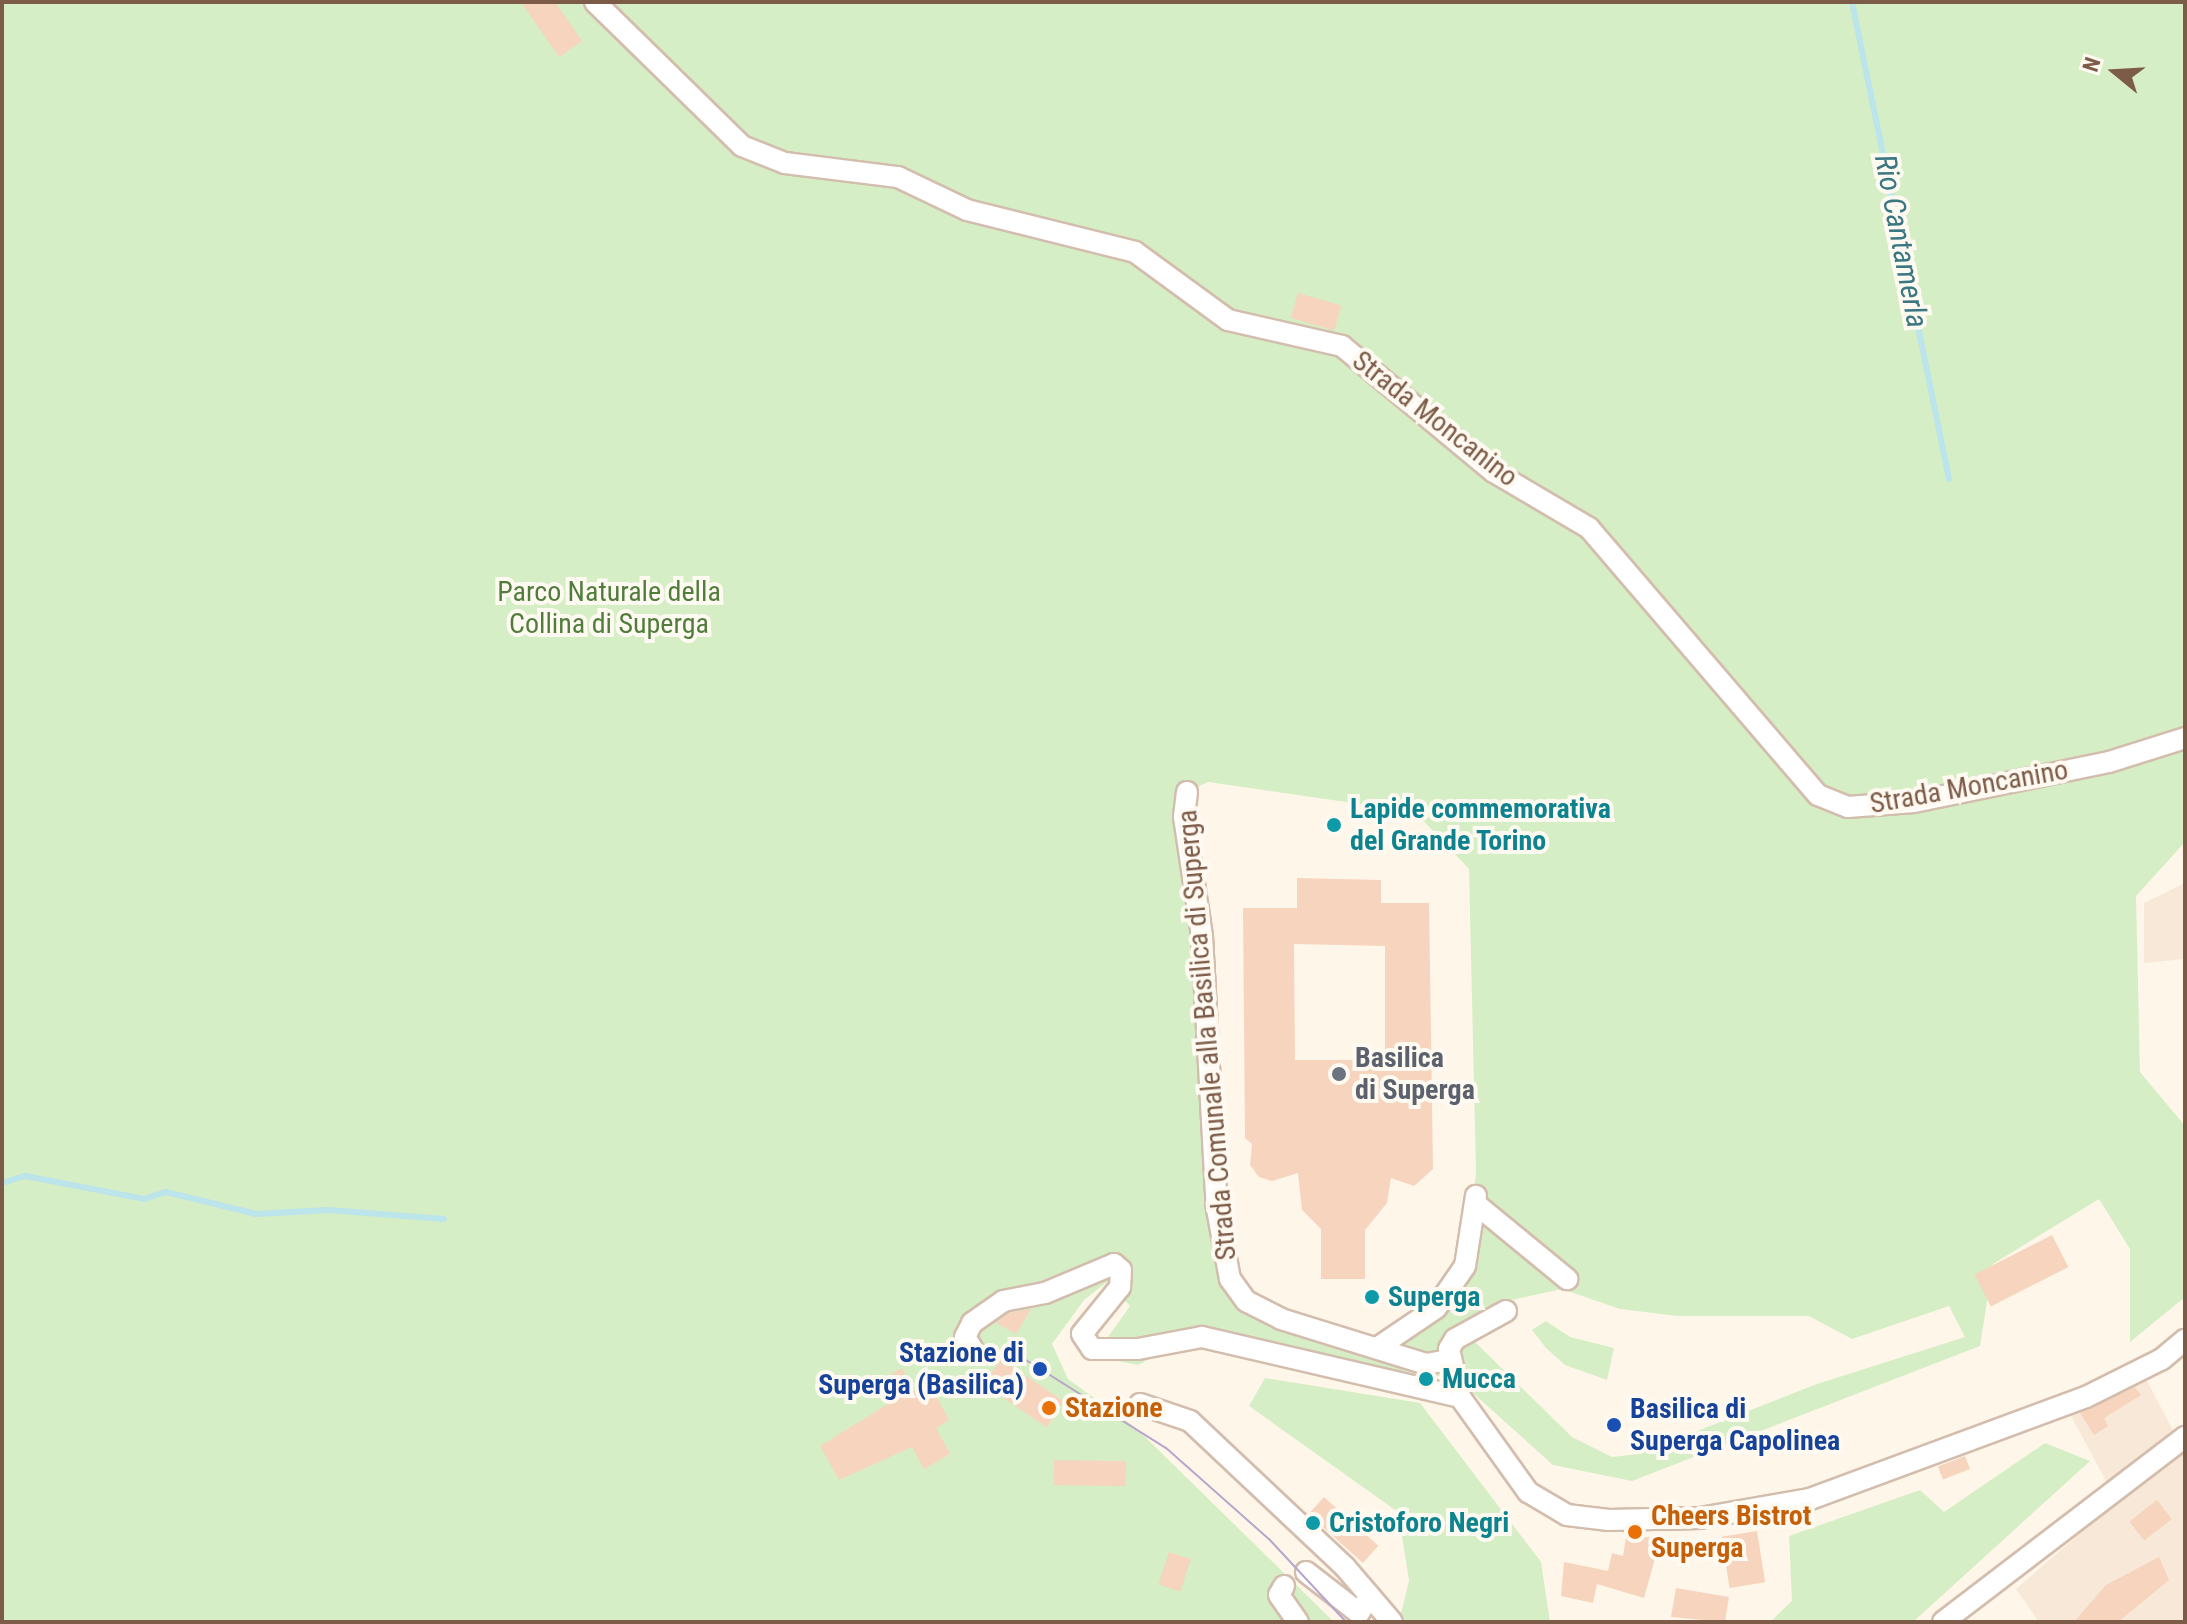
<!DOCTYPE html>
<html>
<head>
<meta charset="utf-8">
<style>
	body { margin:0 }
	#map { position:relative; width:2187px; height:1624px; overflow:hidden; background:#fef6e9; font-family:"Roboto Condensed",sans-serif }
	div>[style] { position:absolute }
	.residential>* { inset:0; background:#f7e8d7 }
	.green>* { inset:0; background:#d6eec5 }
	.stream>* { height:6px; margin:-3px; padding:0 3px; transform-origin:3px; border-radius:3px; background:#bbe4eb }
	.building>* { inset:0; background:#f6d4be; transform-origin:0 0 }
	.roads { filter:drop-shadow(2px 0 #d3bdad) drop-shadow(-2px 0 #d3bdad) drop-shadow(0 2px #d3bdad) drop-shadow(0 -2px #d3bdad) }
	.minor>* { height:20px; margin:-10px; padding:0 10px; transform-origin:10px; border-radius:10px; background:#fff }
	.tram>* { height:2px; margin:-1px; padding:0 1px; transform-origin:1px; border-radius:1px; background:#b9a5cb }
	.dots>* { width:22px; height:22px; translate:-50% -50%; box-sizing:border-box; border:4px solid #fffaf1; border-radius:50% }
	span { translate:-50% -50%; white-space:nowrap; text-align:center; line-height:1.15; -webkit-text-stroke:8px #fffaf1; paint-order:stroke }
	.street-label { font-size:28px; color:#7c5b49 }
	.park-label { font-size:28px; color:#507d3c }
	.culture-label { font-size:28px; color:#0d838f; font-weight:700 }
	.left { translate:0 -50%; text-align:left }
	.worship-label { font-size:28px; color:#5b616d; font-weight:700 }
	.transit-label { font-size:28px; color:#164399; font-weight:700 }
	.right { translate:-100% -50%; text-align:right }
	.food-label { font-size:28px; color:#c56008; font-weight:700 }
	.water-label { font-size:30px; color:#3a7782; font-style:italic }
	.frame { position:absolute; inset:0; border:4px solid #7c5b49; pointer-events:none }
	.north { position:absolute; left:2075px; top:32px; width:80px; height:80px; -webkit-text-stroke:6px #fffaf1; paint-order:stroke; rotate:288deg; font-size:22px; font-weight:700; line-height:32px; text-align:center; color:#7c5b49 }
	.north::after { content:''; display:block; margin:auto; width:28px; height:36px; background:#7c5b49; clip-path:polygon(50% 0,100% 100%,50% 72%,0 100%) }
</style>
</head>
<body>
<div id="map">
	<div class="residential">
		<i style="clip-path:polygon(2185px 883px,2185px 959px,2144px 963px,2144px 903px)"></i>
		<i style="clip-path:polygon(2141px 1370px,2185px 1453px,2185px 1622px,2039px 1622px,2016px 1589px,2117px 1501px,2065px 1405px)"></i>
	</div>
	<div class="green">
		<i style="clip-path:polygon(evenodd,2px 2px,2185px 2px,2185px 842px,2136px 896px,2140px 1072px,2185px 1126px,2185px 1297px,2130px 1342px,2130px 1249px,2099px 1199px,1993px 1264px,1980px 1346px,1632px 1481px,1553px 1465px,1473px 1393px,1439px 1376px,1182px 1342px,1138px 1365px,1102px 1358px,1103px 1344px,1130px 1306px,1107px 1282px,1084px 1300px,1052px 1344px,1068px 1379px,1137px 1429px,1334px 1622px,2px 1622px,2px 2px,1208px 782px,1415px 812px,1469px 869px,1476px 1173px,1465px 1266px,1436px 1308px,1377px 1348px,1281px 1319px,1230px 1279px,1187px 792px,1208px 782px,2px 2px,1562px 1289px,1620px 1309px,1678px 1316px,1809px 1316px,1852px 1339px,1949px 1306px,1965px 1337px,1817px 1384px,1639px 1454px,1612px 1457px,1572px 1437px,1474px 1341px,1476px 1324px,1493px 1304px,1562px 1289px)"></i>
		<i style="clip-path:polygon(1546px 1321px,1570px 1337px,1614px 1348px,1607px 1380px,1565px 1365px,1546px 1348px,1532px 1330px)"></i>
		<i style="clip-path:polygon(1265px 1378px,1420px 1403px,1541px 1562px,1550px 1622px,1399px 1622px,1409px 1580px,1398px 1512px,1249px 1406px)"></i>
		<i style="clip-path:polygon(2045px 1443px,2090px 1461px,1913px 1622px,1770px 1622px,1792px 1601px,1789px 1536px,1920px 1490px,1944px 1512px)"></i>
	</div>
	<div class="stream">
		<i style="left:1852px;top:2px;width:487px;rotate:78.5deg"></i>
		<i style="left:2px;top:1183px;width:24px;rotate:-17deg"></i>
		<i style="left:25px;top:1176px;width:121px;rotate:10.9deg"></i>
		<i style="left:144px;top:1199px;width:23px;rotate:-18deg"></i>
		<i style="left:166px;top:1192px;width:93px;rotate:13.7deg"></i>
		<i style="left:256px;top:1214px;width:72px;rotate:-3.2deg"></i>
		<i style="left:328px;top:1210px;width:116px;rotate:4.4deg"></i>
	</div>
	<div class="building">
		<i style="clip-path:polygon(521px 2px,555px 2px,582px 41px,559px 57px)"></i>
		<i style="left:1298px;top:293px;width:45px;height:26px;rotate:16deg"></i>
		<i style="clip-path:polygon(evenodd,1297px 878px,1381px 880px,1381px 903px,1429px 903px,1433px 1169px,1414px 1186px,1391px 1178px,1387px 1203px,1365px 1230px,1365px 1279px,1321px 1279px,1321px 1229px,1302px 1210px,1298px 1173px,1272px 1181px,1259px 1177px,1250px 1165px,1252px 1144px,1245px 1138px,1243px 908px,1297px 908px,1297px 878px,1294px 944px,1385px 946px,1385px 1060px,1295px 1060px,1294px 944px)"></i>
		<i style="left:2052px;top:1235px;width:36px;height:87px;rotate:63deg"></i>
		<i style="clip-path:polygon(1031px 1309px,1016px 1334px,996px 1323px,1008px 1313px)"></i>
		<i style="left:1001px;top:1359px;width:76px;height:31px;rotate:34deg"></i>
		<i style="clip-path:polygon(902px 1368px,919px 1399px,933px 1390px,949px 1420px,936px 1428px,950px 1454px,924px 1469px,912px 1447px,839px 1480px,820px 1446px,888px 1404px,877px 1382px)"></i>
		<i style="clip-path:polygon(2135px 1387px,2141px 1395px,2104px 1418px,2108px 1426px,2094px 1435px,2080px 1413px)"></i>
		<i style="left:1965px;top:1456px;width:14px;height:29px;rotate:69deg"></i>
		<i style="left:1054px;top:1460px;width:72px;height:25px;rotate:1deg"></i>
		<i style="left:1324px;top:1497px;width:73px;height:23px;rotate:42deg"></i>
		<i style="left:2157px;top:1500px;width:24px;height:35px;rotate:52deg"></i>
		<i style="left:1757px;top:1531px;width:52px;height:36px;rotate:81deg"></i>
		<i style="clip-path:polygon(1626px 1537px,1661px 1537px,1644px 1598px,1597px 1584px,1593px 1603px,1561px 1596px,1564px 1562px,1608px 1571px,1612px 1553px,1623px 1556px)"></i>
		<i style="left:1169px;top:1552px;width:23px;height:34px;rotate:18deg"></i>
		<i style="clip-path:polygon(2159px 1557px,2169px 1580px,2118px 1622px,2074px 1622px,2106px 1585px)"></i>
		<i style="clip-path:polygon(1676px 1588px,1729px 1597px,1725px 1622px,1671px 1617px)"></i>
	</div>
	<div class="roads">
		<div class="minor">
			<i style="left:595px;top:2px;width:206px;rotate:44.4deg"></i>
			<i style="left:742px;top:146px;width:46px;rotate:21.6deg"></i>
			<i style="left:785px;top:163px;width:114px;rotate:7.1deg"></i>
			<i style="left:898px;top:177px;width:76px;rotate:25.6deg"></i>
			<i style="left:967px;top:210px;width:173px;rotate:14deg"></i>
			<i style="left:1135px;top:252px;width:115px;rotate:36.2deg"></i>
			<i style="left:1228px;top:320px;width:117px;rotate:12.8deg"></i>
			<i style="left:1342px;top:346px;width:197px;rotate:39.7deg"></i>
			<i style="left:1494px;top:472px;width:110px;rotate:30.5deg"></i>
			<i style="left:1589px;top:528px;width:352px;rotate:49.4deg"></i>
			<i style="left:1818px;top:795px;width:32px;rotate:22deg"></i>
			<i style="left:1848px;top:807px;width:66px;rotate:-4.3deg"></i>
			<i style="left:1914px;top:802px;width:199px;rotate:-11.6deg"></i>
			<i style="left:2109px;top:762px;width:80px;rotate:-17.5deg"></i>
			<i style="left:1187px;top:792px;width:25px;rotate:97deg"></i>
			<i style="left:1184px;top:817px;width:120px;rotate:81.4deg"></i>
			<i style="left:1202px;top:936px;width:273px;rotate:86.9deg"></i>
			<i style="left:1217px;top:1209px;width:71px;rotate:79.5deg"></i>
			<i style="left:1230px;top:1279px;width:27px;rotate:54deg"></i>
			<i style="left:1246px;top:1301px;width:39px;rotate:27deg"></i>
			<i style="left:1281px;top:1319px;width:152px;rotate:17.2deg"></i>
			<i style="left:1426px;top:1364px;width:23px;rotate:-10deg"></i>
			<i style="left:1477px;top:1205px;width:117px;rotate:39.4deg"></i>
			<i style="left:1506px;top:1311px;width:58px;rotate:151.2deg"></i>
			<i style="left:1455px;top:1339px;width:12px;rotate:121deg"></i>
			<i style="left:1449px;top:1349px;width:49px;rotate:77.1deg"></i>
			<i style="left:1460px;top:1397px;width:117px;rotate:54.4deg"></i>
			<i style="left:1528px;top:1492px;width:45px;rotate:30.5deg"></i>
			<i style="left:1567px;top:1515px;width:42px;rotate:6.8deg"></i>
			<i style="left:1609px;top:1520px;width:91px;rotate:-1.3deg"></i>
			<i style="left:1700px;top:1518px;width:112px;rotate:-9.8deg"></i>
			<i style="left:1810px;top:1499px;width:294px;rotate:-20.3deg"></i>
			<i style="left:2086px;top:1397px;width:85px;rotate:-26.6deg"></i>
			<i style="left:2162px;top:1359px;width:30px;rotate:-40deg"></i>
			<i style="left:1377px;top:1348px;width:71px;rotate:-34.1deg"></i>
			<i style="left:1436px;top:1308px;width:51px;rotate:-55.4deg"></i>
			<i style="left:1465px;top:1266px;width:71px;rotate:-81.1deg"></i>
			<i style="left:975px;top:1353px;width:19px;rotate:-122deg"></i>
			<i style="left:965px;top:1337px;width:16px;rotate:-63deg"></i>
			<i style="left:972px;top:1323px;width:38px;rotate:-35deg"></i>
			<i style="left:1003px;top:1301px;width:43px;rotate:-10.8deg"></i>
			<i style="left:1045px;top:1293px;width:75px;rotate:-22.8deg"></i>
			<i style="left:1114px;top:1264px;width:9px;rotate:41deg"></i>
			<i style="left:1121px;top:1270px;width:17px;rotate:93deg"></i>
			<i style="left:1120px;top:1287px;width:60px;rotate:129deg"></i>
			<i style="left:1082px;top:1334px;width:18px;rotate:56deg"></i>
			<i style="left:1092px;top:1349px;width:46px"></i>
			<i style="left:1138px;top:1349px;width:65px;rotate:-10.6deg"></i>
			<i style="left:1202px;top:1337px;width:265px;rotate:13.1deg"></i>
			<i style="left:1140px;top:1404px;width:53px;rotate:18.8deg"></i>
			<i style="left:1190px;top:1421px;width:213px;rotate:43.3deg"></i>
			<i style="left:1345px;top:1567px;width:72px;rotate:49.5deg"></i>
			<i style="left:1306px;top:1572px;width:67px;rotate:37.7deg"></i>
			<i style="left:1359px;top:1613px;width:20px;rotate:-57deg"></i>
			<i style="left:1284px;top:1586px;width:10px;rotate:119deg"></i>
			<i style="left:1279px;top:1595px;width:33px;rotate:55deg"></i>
			<i style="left:1943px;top:1622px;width:305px;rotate:-37.4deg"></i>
		</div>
	</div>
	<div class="tram">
		<i style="left:1026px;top:1360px;width:165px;rotate:32.2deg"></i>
		<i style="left:1166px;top:1448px;width:137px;rotate:41.5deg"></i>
		<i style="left:1269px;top:1539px;width:113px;rotate:47.1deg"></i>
	</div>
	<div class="dots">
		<i style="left:1334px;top:825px;background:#0f9aa8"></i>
		<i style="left:1339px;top:1074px;background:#6b7280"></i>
		<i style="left:1372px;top:1297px;background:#0f9aa8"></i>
		<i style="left:1040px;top:1369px;background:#1a4fb4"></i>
		<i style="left:1426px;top:1379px;background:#0f9aa8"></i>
		<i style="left:1049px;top:1408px;background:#e8710a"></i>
		<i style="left:1614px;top:1425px;background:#1a4fb4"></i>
		<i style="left:1313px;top:1523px;background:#0f9aa8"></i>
		<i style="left:1635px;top:1532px;background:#e8710a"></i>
	</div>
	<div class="street-label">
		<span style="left:1435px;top:419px;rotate:38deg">Strada Moncanino</span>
		<span style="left:1969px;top:787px;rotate:-10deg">Strada Moncanino</span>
		<span style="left:1207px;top:1035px;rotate:-95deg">Strada Comunale alla Basilica di Superga</span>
	</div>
	<div class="park-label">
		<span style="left:609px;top:608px">Parco Naturale della<br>Collina di Superga</span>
	</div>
	<div class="culture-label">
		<span class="left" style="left:1350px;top:825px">Lapide commemorativa<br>del Grande Torino</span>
		<span class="left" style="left:1388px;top:1297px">Superga</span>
		<span class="left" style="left:1442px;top:1379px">Mucca</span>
		<span class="left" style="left:1329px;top:1523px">Cristoforo Negri</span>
	</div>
	<div class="worship-label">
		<span class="left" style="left:1355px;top:1074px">Basilica<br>di Superga</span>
	</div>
	<div class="transit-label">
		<span class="right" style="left:1024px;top:1369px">Stazione di<br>Superga (Basilica)</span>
		<span class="left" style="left:1630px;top:1425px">Basilica di<br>Superga Capolinea</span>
	</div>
	<div class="food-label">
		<span class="left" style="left:1065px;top:1408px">Stazione</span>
		<span class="left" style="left:1651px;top:1532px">Cheers Bistrot<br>Superga</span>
	</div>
	<div class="water-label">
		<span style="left:1901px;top:241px;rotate:79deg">Rio Cantamerla</span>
	</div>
	<div class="frame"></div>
	<div class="north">N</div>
</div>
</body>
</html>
